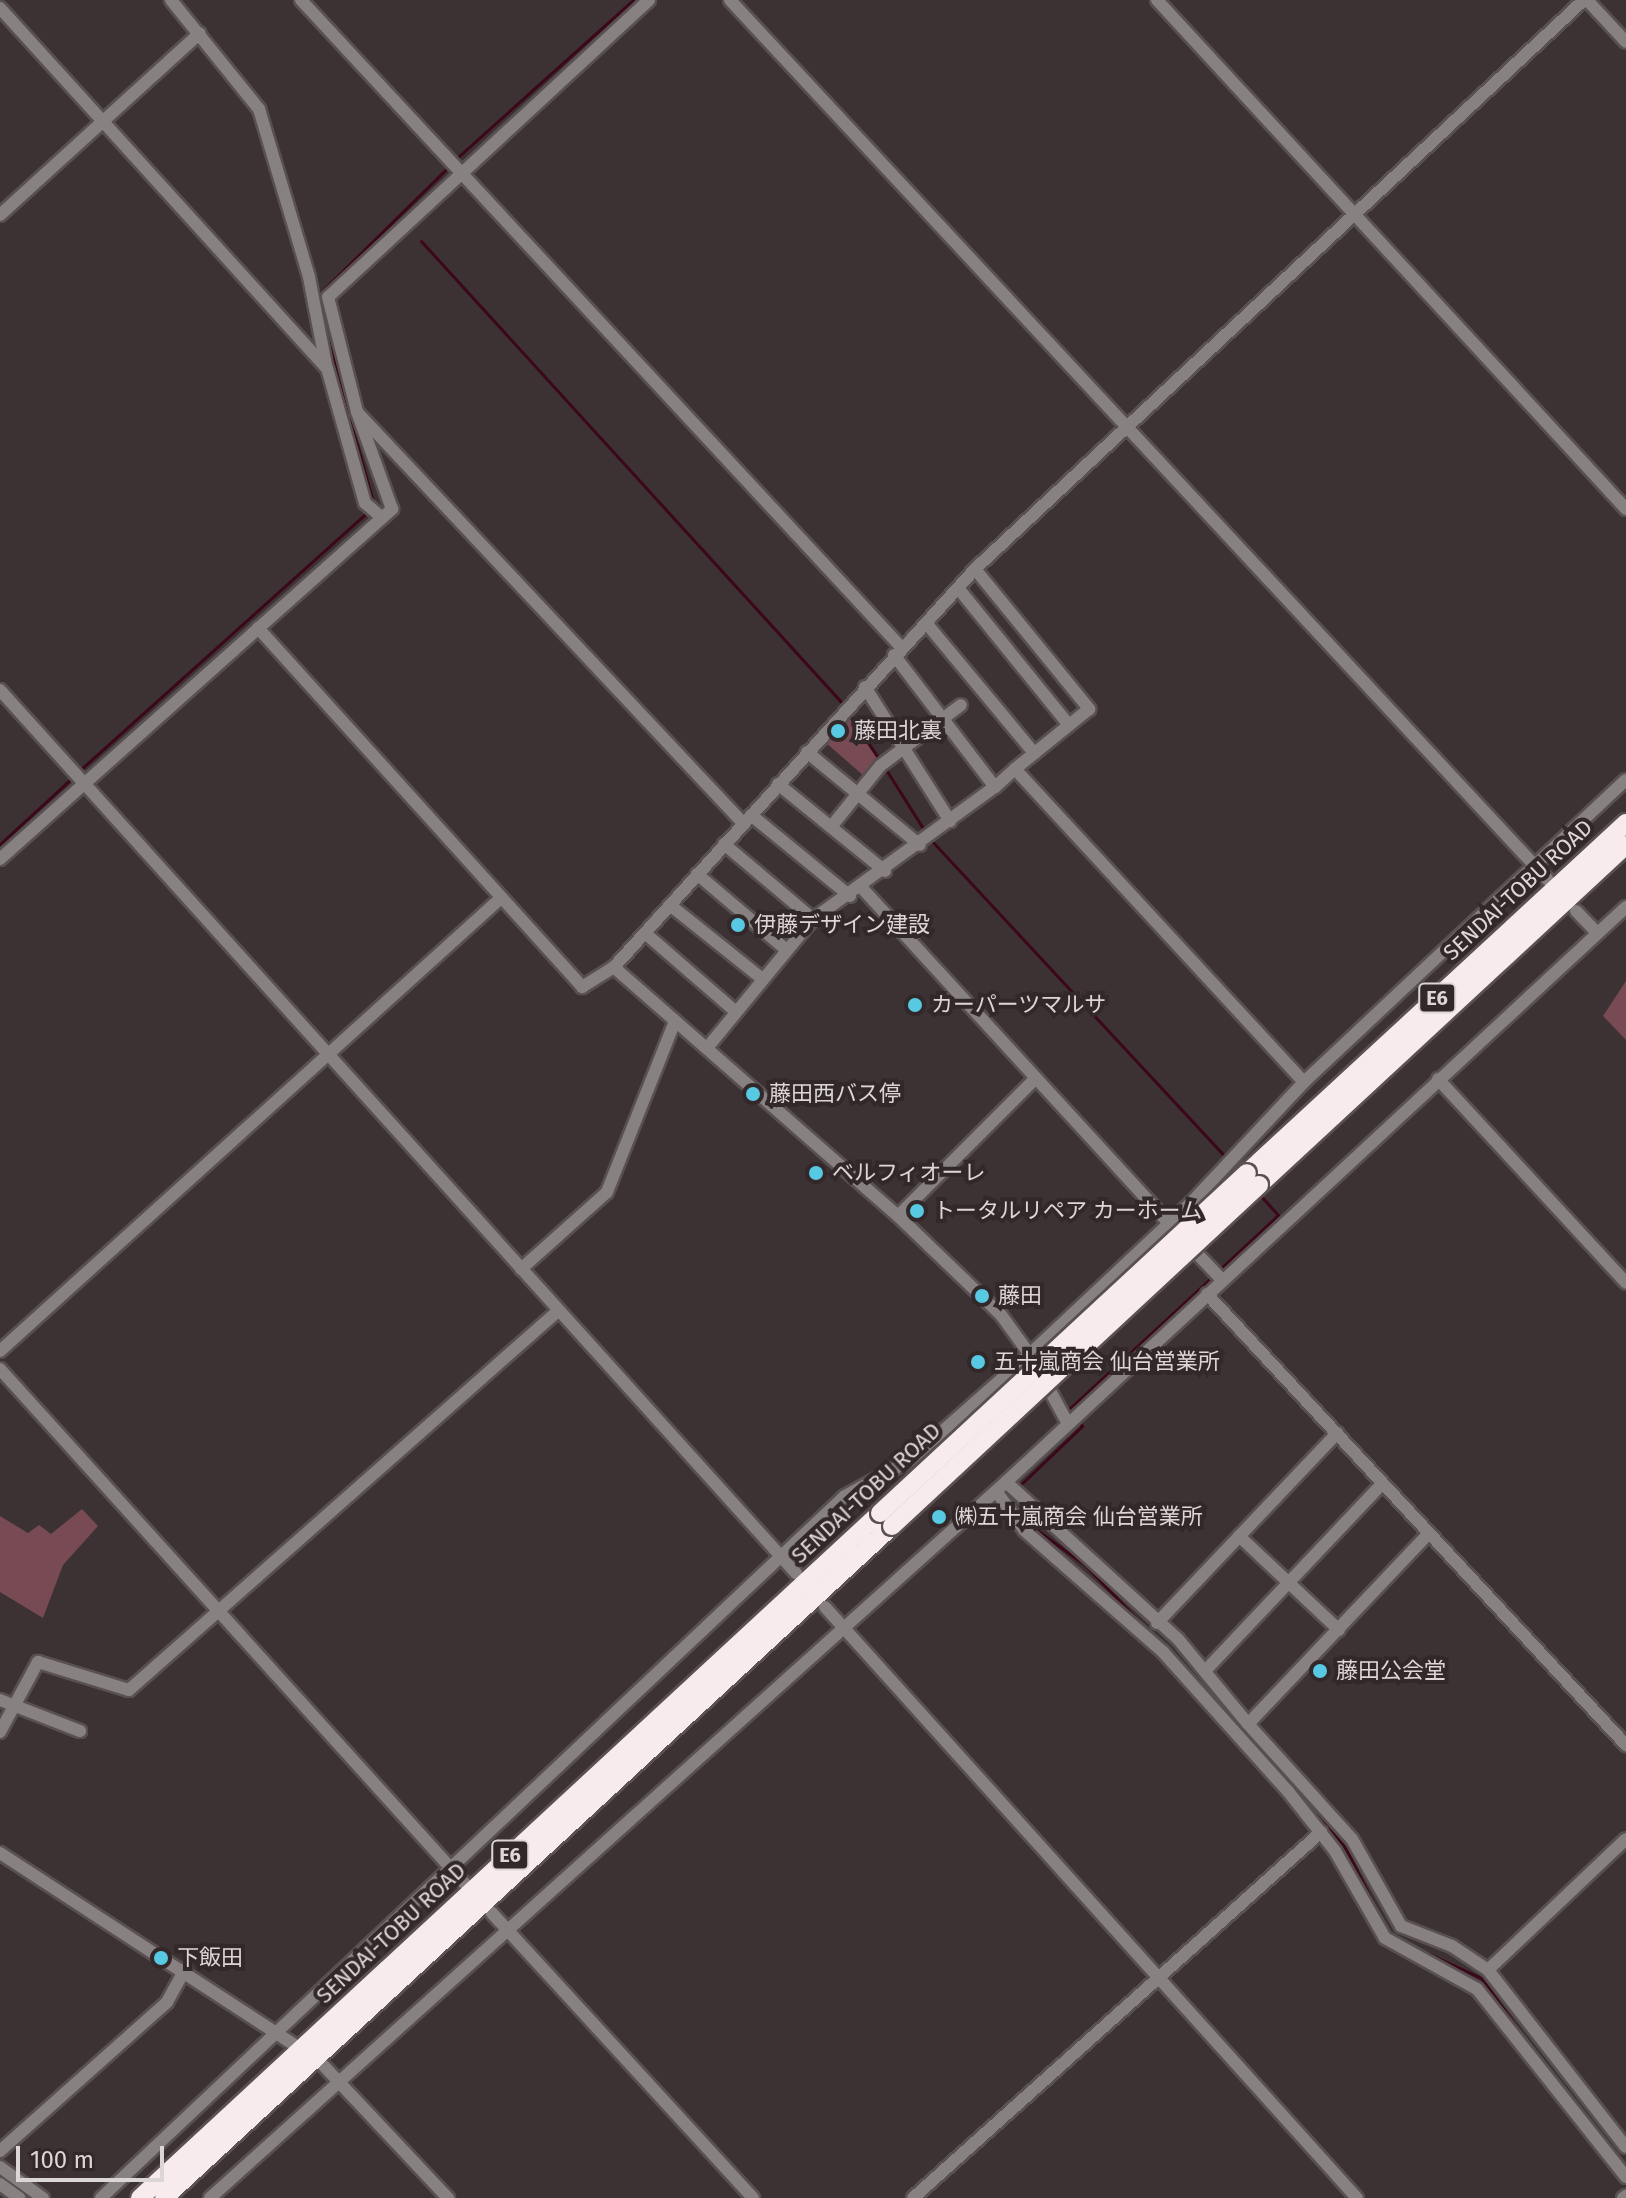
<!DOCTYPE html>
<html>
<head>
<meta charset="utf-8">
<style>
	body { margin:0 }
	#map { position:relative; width:1626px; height:2198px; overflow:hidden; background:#3c3234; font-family:"Fira Sans","Noto Sans JP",sans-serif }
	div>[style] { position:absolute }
	.green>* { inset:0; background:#774a54 }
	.stream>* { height:3px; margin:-1.5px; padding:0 1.5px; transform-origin:1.5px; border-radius:1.5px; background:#3c071a }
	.roads { filter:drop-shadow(2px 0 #595051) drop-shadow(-2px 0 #595051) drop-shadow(0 2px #595051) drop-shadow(0 -2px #595051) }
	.minor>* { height:12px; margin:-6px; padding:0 6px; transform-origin:6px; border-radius:6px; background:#878182 }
	.highway>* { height:18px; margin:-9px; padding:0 9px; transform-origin:9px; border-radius:9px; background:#f8ebee }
	.bridges { filter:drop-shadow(2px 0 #595051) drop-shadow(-2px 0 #595051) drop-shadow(0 2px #595051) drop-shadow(0 -2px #595051) }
	.highway-bridge>* { height:18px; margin:-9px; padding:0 9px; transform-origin:9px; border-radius:9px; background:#f8ebee }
	.dots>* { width:22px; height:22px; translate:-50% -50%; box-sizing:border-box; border:4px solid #32282a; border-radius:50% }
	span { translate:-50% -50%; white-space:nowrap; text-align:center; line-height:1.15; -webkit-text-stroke:8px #32282a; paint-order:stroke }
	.shield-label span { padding:2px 6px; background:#32282a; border:2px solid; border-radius:6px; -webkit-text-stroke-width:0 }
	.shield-label { font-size:20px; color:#ddd6d7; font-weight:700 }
	.poi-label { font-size:22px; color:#ddd6d7 }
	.left { translate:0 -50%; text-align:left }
	.street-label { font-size:22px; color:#ddd6d7 }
	.scale { position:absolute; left:16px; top:2146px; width:148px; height:36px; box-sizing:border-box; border:4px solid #ddd6d7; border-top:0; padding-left:10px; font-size:24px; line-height:28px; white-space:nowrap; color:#ddd6d7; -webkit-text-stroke:6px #32282a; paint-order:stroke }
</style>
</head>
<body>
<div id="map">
	<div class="green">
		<i style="clip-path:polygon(849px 718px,878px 760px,865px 777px,825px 742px)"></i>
		<i style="clip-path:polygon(1626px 981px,1626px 1040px,1603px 1016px)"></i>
		<i style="clip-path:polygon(82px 1509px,98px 1526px,63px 1565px,43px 1618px,0 1592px,0 1516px,28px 1533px,39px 1525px,51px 1534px)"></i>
	</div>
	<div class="stream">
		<i style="left:458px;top:157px;width:235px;rotate:-41.9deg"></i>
		<i style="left:421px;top:241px;width:628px;rotate:47.65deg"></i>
		<i style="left:318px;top:295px;width:180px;rotate:-44.5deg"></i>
		<i style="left:325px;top:330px;width:183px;rotate:74.4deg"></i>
		<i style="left:850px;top:715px;width:56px;rotate:56.6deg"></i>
		<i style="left:885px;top:768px;width:77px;rotate:57.8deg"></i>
		<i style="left:80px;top:770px;width:388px;rotate:-41.9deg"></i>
		<i style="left:930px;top:839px;width:437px;rotate:47.1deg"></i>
		<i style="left:0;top:844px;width:100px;rotate:-42.6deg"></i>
		<i style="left:1219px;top:1270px;width:81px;rotate:-43deg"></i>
		<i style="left:1278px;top:1215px;width:28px;rotate:-132deg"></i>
		<i style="left:1070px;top:1408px;width:196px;rotate:-42.7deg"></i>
		<i style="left:1017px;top:1488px;width:90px;rotate:-43.6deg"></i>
		<i style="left:1082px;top:1426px;width:6px;rotate:-121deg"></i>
		<i style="left:1022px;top:1519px;width:78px;rotate:36.1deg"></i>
		<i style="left:1085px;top:1565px;width:185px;rotate:46.3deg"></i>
		<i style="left:1279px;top:1773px;width:99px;rotate:48.3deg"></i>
		<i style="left:1345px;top:1847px;width:89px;rotate:63.4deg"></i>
		<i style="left:1410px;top:1945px;width:78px;rotate:24.9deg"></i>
		<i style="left:1481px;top:1978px;width:94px;rotate:54.1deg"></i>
		<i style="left:1610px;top:2147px;width:26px;rotate:51deg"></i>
	</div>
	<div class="roads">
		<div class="minor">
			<i style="left:171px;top:0;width:140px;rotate:51.1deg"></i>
			<i style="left:259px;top:109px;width:175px;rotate:73.4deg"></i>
			<i style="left:309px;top:277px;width:90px;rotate:79.1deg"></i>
			<i style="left:301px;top:0;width:882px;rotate:47.16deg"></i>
			<i style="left:649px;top:0;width:437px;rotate:137.2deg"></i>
			<i style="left:328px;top:297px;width:119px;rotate:75.8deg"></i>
			<i style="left:357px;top:412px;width:564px;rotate:46.8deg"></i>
			<i style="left:730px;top:0;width:1201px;rotate:47.09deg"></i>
			<i style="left:1157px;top:0;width:692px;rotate:47.34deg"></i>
			<i style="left:1587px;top:0;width:57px;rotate:47.1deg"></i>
			<i style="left:0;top:8px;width:486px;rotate:47.8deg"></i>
			<i style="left:327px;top:368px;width:140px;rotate:74.3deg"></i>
			<i style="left:365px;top:503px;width:21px;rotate:41deg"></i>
			<i style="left:0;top:215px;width:270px;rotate:-42.3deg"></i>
			<i style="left:975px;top:569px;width:181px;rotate:50.8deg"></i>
			<i style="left:1089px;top:709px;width:95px;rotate:141deg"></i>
			<i style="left:958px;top:588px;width:175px;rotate:51deg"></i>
			<i style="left:927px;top:624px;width:168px;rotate:50.3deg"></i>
			<i style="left:258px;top:628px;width:484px;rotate:47.9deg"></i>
			<i style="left:582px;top:987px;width:38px;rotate:-32deg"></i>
			<i style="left:894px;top:655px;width:166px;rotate:52.6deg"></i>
			<i style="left:995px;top:787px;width:27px;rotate:-42deg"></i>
			<i style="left:1015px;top:769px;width:426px;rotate:47.3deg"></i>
			<i style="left:865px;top:687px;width:159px;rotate:57.6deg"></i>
			<i style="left:0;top:690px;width:1189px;rotate:47.97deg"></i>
			<i style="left:807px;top:752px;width:146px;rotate:39.5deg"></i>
			<i style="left:778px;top:784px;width:138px;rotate:39.1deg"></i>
			<i style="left:751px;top:815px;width:128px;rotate:39.3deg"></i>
			<i style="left:831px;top:827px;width:78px;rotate:-51.2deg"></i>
			<i style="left:880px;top:766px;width:101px;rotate:-37deg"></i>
			<i style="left:724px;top:844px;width:116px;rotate:40.1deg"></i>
			<i style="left:0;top:859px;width:526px;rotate:-41.76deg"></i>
			<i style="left:392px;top:509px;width:103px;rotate:-109.8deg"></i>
			<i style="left:697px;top:874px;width:113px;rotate:40.3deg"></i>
			<i style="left:861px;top:887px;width:465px;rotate:47.5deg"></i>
			<i style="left:670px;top:905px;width:115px;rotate:38.7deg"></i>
			<i style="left:1576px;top:911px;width:30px;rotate:46deg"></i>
			<i style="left:645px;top:933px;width:119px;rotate:40.9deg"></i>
			<i style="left:707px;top:1048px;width:167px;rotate:-50.6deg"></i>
			<i style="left:813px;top:919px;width:225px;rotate:-36deg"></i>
			<i style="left:1438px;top:1079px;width:277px;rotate:47.3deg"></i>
			<i style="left:898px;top:1216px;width:195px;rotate:-45deg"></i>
			<i style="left:1188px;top:1244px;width:50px;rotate:46.6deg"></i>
			<i style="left:521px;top:1269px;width:115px;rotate:-41.8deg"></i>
			<i style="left:607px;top:1192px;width:184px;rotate:-68.3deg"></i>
			<i style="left:1207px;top:1294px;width:616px;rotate:47.11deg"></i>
			<i style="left:0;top:1351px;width:675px;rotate:-42.12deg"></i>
			<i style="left:1033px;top:1359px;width:54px;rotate:-126deg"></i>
			<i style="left:1001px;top:1315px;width:143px;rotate:-136.1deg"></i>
			<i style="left:898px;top:1216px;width:378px;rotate:-138.8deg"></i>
			<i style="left:614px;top:967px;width:537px;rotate:-47.79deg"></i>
			<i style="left:975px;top:569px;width:833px;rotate:-43.06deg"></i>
			<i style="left:0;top:1369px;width:694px;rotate:47.92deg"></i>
			<i style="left:1043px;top:1378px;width:50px;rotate:61.4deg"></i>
			<i style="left:1006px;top:1482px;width:233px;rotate:42.4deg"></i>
			<i style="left:1178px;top:1639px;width:110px;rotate:50.5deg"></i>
			<i style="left:1248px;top:1724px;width:263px;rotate:-46.5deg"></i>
			<i style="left:996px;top:1491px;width:49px;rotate:54.1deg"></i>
			<i style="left:1025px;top:1531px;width:184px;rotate:41.2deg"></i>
			<i style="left:1163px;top:1652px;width:186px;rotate:48.1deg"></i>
			<i style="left:1287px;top:1790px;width:78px;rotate:51.8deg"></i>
			<i style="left:1335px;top:1851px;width:100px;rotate:60.1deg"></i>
			<i style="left:1385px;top:1938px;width:105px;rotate:29deg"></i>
			<i style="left:1477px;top:1989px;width:240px;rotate:51.6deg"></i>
			<i style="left:1239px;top:1536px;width:137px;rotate:43.2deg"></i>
			<i style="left:825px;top:1607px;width:795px;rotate:48.01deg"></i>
			<i style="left:1157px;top:1623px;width:262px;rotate:-46.5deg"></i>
			<i style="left:1205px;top:1671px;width:257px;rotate:-46.6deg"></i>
			<i style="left:0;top:1700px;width:86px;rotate:21.2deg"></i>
			<i style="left:1248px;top:1724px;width:155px;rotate:47.9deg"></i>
			<i style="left:1352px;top:1839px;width:100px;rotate:60.6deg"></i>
			<i style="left:1401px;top:1926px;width:55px;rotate:21.4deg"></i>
			<i style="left:1452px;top:1946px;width:43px;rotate:33.7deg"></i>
			<i style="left:1488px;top:1970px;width:224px;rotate:52.1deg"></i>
			<i style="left:0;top:1732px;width:80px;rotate:-61.5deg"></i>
			<i style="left:38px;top:1662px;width:95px;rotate:17.1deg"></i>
			<i style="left:129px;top:1690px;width:572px;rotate:-41.46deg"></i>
			<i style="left:0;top:1853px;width:350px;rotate:33.1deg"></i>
			<i style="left:491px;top:1912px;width:388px;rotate:47.5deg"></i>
			<i style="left:1488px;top:1970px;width:190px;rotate:-43.5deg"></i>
			<i style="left:323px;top:2065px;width:183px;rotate:46.8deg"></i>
			<i style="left:0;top:2151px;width:224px;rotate:-41.7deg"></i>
			<i style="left:167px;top:2002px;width:38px;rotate:-61deg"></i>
			<i style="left:0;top:2167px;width:53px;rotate:35.8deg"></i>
			<i style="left:0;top:2184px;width:24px;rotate:36deg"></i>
			<i style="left:101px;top:2198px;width:1023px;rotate:-43.34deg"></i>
			<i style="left:845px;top:1496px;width:74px;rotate:-29deg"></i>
			<i style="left:910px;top:1460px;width:160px;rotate:-41.5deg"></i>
			<i style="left:1030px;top:1354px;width:219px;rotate:-43.2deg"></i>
			<i style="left:1190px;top:1204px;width:167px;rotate:-46.9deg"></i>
			<i style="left:1304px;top:1082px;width:441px;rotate:-43.2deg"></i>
			<i style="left:210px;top:2198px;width:1071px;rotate:-41.97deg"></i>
			<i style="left:1006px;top:1482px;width:846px;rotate:-42.84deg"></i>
			<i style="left:913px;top:2198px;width:548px;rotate:-41.89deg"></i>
			<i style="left:1623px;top:2198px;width:4px;rotate:-34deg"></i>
		</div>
		<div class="highway">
			<i style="left:1247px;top:1173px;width:516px;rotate:-42.72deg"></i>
			<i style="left:1259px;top:1185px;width:500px;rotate:-42.81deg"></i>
			<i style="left:140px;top:2198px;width:1008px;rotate:-42.79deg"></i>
			<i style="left:164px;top:2198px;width:991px;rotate:-42.71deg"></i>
		</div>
	</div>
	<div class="bridges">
		<div class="highway-bridge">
			<i style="left:880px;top:1513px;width:500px;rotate:-42.81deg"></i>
			<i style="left:892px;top:1526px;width:501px;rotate:-42.9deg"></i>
		</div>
	</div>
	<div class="dots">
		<i style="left:838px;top:731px;background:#57c9e2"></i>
		<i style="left:738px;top:925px;background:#57c9e2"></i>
		<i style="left:915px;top:1005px;background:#57c9e2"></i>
		<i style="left:753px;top:1094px;background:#57c9e2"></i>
		<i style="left:816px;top:1173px;background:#57c9e2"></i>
		<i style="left:917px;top:1211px;background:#57c9e2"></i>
		<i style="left:982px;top:1296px;background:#57c9e2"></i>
		<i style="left:978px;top:1362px;background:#57c9e2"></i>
		<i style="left:939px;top:1517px;background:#57c9e2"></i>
		<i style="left:1320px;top:1671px;background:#57c9e2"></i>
		<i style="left:161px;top:1958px;background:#57c9e2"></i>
	</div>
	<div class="shield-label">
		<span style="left:1437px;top:998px">E6</span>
		<span style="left:510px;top:1855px">E6</span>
	</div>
	<div class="poi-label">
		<span class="left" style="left:854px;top:731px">藤田北裏</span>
		<span class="left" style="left:754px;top:925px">伊藤デザイン建設</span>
		<span class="left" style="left:931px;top:1005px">カーパーツマルサ</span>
		<span class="left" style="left:769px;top:1094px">藤田西バス停</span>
		<span class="left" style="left:832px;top:1173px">ベルフィオーレ</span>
		<span class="left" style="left:933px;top:1211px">トータルリペア カーホーム</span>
		<span class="left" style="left:998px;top:1296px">藤田</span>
		<span class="left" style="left:994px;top:1362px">五十嵐商会 仙台営業所</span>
		<span class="left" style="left:955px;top:1517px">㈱五十嵐商会 仙台営業所</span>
		<span class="left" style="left:1336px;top:1671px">藤田公会堂</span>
		<span class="left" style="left:177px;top:1958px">下飯田</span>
	</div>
	<div class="street-label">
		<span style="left:1518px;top:890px;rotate:-43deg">SENDAI-TOBU ROAD</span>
		<span style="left:866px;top:1493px;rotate:-43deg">SENDAI-TOBU ROAD</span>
		<span style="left:391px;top:1933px;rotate:-43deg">SENDAI-TOBU ROAD</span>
	</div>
	<div class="scale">100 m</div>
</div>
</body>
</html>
